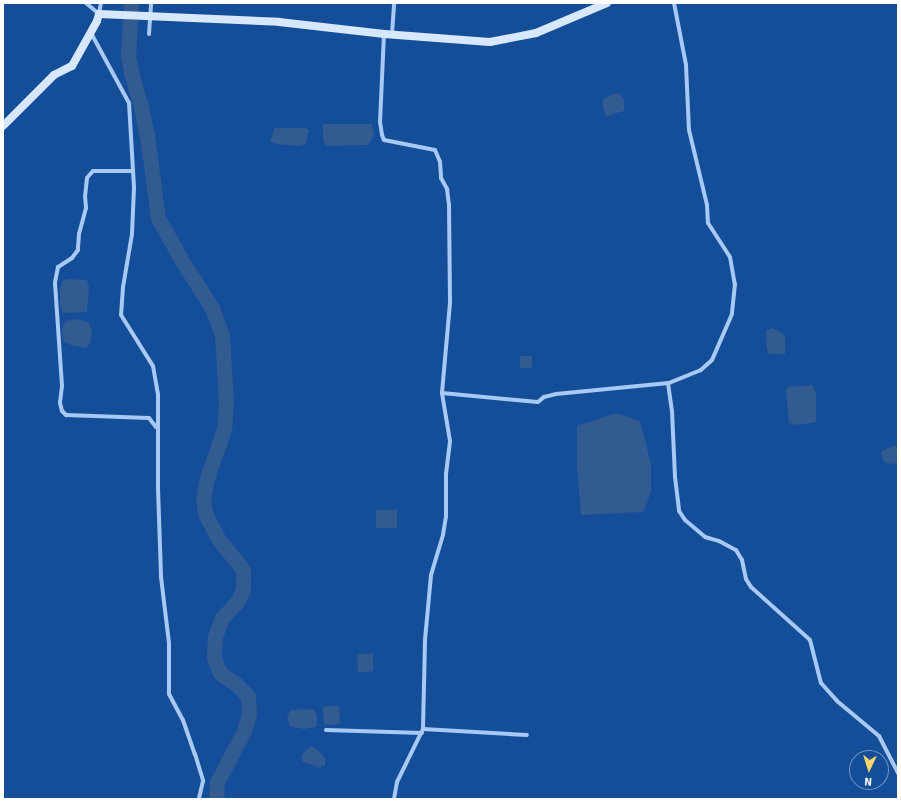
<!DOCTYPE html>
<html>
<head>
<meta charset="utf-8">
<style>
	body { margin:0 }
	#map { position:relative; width:901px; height:802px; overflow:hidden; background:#144e99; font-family:Signika,sans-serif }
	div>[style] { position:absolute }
	.water>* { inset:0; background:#325b92; transform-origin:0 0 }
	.river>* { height:15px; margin:-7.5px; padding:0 7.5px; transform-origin:7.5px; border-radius:7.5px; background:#325b92 }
	.street>* { height:4px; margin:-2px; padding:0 2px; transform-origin:2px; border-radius:2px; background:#a7c9f3 }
	.secondary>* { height:8px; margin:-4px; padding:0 4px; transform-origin:4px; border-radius:4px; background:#d7e7fc }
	span { translate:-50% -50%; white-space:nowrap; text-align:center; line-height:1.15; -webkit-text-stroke:4px #144e99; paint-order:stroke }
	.frame { position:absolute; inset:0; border:4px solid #fff; pointer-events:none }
	.north { position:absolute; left:849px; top:750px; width:40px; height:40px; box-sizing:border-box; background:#144e99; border:1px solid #7295c2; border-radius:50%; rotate:184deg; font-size:11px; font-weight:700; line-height:16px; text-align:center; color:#fff }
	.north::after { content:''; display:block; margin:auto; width:14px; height:18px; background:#ffd469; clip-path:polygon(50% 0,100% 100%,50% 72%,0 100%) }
</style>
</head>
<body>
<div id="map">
	<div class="water">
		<i style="clip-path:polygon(613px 94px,620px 94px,624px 100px,624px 111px,606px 116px,602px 103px,605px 98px)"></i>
		<i style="clip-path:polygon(323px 124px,372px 124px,374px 136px,368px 145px,326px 146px,323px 139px)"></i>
		<i style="clip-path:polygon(275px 128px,305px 128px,309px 130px,306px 144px,299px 146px,288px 145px,276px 144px,270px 141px)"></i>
		<i style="clip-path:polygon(71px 279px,87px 280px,89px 287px,87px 312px,63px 313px,60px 305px,60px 288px,63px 280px)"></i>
		<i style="clip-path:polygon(76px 319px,88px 322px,92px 331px,91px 342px,86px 348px,71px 345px,63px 341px,62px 330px,66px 321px)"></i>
		<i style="clip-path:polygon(772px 328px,783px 333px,785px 338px,785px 354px,769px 354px,767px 349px,766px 331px)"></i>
		<i style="left:520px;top:356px;width:12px;height:12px"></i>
		<i style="clip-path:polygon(812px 385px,816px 393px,816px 422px,797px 425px,789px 423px,786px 390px,788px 387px)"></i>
		<i style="clip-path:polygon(616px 413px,640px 421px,651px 464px,651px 492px,643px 512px,581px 515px,577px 467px,577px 426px)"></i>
		<i style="clip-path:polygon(898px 445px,898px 463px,888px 464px,883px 460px,881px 454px,883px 450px)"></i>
		<i style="left:376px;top:510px;width:21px;height:18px"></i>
		<i style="clip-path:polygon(357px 654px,373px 654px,373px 671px,358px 673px)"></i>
		<i style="clip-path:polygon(327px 706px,339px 706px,340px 723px,335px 725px,324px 724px,323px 707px)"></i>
		<i style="clip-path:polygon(307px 709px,315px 710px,317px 718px,316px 727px,304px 729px,290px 727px,287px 716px,291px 710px)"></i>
		<i style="clip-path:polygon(311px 746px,319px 751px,325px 758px,325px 765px,320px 768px,302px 761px,302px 754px)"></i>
	</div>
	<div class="river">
		<i style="left:131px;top:3px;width:53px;rotate:93.2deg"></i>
		<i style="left:128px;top:56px;width:16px;rotate:79deg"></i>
		<i style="left:131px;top:72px;width:36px;rotate:74deg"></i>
		<i style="left:141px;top:107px;width:29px;rotate:78deg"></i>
		<i style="left:147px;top:135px;width:84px;rotate:82.5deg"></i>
		<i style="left:158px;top:218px;width:49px;rotate:60.8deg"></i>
		<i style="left:182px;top:261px;width:56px;rotate:57.4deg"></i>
		<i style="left:212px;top:308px;width:29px;rotate:70deg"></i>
		<i style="left:222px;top:335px;width:67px;rotate:86.6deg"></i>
		<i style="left:226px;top:402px;width:27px;rotate:94deg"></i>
		<i style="left:224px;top:429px;width:55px;rotate:109.1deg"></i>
		<i style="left:206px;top:481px;width:18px;rotate:99deg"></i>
		<i style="left:203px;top:499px;width:14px;rotate:82deg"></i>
		<i style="left:205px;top:513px;width:30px;rotate:63deg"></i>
		<i style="left:219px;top:540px;width:38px;rotate:51deg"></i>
		<i style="left:243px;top:570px;width:20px;rotate:90deg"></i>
		<i style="left:243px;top:590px;width:13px;rotate:117deg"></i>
		<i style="left:237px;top:602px;width:22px;rotate:133deg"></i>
		<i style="left:222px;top:618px;width:19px;rotate:111deg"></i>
		<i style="left:215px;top:636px;width:22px;rotate:93deg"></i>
		<i style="left:214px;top:658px;width:16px;rotate:68deg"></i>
		<i style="left:220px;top:673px;width:19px;rotate:35deg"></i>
		<i style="left:236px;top:684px;width:17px;rotate:45deg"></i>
		<i style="left:248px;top:696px;width:18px;rotate:87deg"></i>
		<i style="left:249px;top:714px;width:18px;rotate:106deg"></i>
		<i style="left:244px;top:731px;width:58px;rotate:117.9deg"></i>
		<i style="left:217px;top:782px;width:11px;rotate:95deg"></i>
		<i style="left:216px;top:793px;width:6px;rotate:81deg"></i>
	</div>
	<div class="street">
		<i style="left:86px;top:3px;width:17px;rotate:40deg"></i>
		<i style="left:674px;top:3px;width:63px;rotate:79deg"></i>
		<i style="left:686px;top:65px;width:65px;rotate:87.4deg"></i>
		<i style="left:689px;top:130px;width:77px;rotate:76.5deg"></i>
		<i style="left:707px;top:205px;width:18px;rotate:87deg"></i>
		<i style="left:708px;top:223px;width:40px;rotate:57.1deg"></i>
		<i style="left:730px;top:257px;width:27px;rotate:80deg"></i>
		<i style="left:735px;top:284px;width:30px;rotate:96deg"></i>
		<i style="left:732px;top:314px;width:50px;rotate:113.5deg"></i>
		<i style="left:712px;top:360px;width:15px;rotate:138deg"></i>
		<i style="left:701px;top:370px;width:35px;rotate:158deg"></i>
		<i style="left:668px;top:383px;width:28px;rotate:82deg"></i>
		<i style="left:672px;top:411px;width:66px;rotate:87.4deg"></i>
		<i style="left:675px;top:477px;width:34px;rotate:83deg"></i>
		<i style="left:679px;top:511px;width:11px;rotate:56deg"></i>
		<i style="left:685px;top:520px;width:26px;rotate:40deg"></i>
		<i style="left:705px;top:537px;width:15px;rotate:16deg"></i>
		<i style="left:719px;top:541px;width:19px;rotate:28deg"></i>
		<i style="left:736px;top:550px;width:12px;rotate:59deg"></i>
		<i style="left:742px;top:560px;width:19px;rotate:78deg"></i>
		<i style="left:746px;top:579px;width:9px;rotate:58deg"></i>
		<i style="left:751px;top:587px;width:79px;rotate:41.9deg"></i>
		<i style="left:810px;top:640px;width:44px;rotate:75.7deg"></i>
		<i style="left:821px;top:683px;width:24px;rotate:48deg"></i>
		<i style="left:837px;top:701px;width:55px;rotate:39.8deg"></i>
		<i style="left:879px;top:736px;width:42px;rotate:62.8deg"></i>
		<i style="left:99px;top:14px;width:11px;rotate:-80deg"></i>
		<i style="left:91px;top:33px;width:80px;rotate:61.5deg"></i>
		<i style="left:129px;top:103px;width:85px;rotate:86.6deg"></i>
		<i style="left:134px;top:188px;width:46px;rotate:92.5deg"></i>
		<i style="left:132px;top:234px;width:54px;rotate:99.6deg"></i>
		<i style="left:123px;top:287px;width:28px;rotate:94deg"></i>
		<i style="left:121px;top:315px;width:60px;rotate:57.9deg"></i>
		<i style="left:153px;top:366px;width:28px;rotate:80deg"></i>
		<i style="left:158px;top:394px;width:95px;rotate:90deg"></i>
		<i style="left:158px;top:489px;width:88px;rotate:88deg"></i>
		<i style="left:161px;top:577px;width:66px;rotate:83.1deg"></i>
		<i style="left:169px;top:643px;width:51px;rotate:90deg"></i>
		<i style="left:169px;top:694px;width:30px;rotate:62deg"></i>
		<i style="left:183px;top:720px;width:36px;rotate:71deg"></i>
		<i style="left:195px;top:754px;width:28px;rotate:73deg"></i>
		<i style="left:203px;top:781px;width:18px;rotate:103deg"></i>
		<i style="left:149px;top:34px;width:31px;rotate:-86deg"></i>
		<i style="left:384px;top:34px;width:88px;rotate:92.6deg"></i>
		<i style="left:380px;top:122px;width:13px;rotate:81deg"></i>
		<i style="left:382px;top:135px;width:5px;rotate:68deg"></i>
		<i style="left:384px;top:140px;width:52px;rotate:11.1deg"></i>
		<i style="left:435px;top:150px;width:13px;rotate:67deg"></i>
		<i style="left:440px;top:162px;width:16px;rotate:86deg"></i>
		<i style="left:441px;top:178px;width:13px;rotate:61deg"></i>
		<i style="left:447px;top:189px;width:16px;rotate:83deg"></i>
		<i style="left:449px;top:205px;width:98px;rotate:89.4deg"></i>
		<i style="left:450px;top:303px;width:90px;rotate:95.1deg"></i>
		<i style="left:392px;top:34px;width:31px;rotate:-86deg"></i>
		<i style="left:133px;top:171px;width:40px;rotate:180deg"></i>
		<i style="left:93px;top:171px;width:9px;rotate:131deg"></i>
		<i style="left:87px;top:178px;width:18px;rotate:96deg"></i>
		<i style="left:85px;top:196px;width:12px;rotate:85deg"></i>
		<i style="left:86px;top:208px;width:27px;rotate:105deg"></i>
		<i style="left:79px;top:234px;width:16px;rotate:94deg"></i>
		<i style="left:78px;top:250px;width:10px;rotate:127deg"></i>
		<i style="left:72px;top:258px;width:17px;rotate:147deg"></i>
		<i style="left:58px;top:267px;width:16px;rotate:101deg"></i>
		<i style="left:55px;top:283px;width:103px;rotate:86.1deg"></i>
		<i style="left:62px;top:386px;width:17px;rotate:97deg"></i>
		<i style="left:60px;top:403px;width:8px;rotate:76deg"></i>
		<i style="left:62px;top:411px;width:6px;rotate:45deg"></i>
		<i style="left:66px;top:415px;width:83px;rotate:2.1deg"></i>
		<i style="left:149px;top:418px;width:11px;rotate:52deg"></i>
		<i style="left:423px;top:729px;width:104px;rotate:3.3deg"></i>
		<i style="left:326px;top:730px;width:96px;rotate:1.8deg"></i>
		<i style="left:394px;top:799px;width:17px;rotate:-80deg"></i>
		<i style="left:397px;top:782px;width:59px;rotate:-63.9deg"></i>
		<i style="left:423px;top:729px;width:89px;rotate:-88.7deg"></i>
		<i style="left:425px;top:640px;width:65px;rotate:-84.7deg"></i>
		<i style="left:431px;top:575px;width:42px;rotate:-73.3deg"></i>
		<i style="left:443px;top:535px;width:18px;rotate:-81deg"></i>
		<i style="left:446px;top:517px;width:43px;rotate:-90deg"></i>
		<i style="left:446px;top:474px;width:33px;rotate:-83deg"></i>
		<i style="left:450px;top:441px;width:49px;rotate:-99.5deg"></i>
		<i style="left:442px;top:393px;width:96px;rotate:5.4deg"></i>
		<i style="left:538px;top:402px;width:8px;rotate:-40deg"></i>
		<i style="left:544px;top:397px;width:12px;rotate:-14deg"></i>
		<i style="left:556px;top:394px;width:113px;rotate:-5.6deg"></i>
	</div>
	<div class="secondary">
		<i style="left:3px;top:126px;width:72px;rotate:-45deg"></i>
		<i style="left:54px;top:75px;width:20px;rotate:-27deg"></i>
		<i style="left:72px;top:66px;width:51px;rotate:-60.9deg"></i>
		<i style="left:97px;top:21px;width:7px;rotate:-74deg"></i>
		<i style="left:99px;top:14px;width:180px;rotate:2.5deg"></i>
		<i style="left:279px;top:22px;width:106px;rotate:6.5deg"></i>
		<i style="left:384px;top:34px;width:106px;rotate:4.3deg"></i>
		<i style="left:490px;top:42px;width:47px;rotate:-11.1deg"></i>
		<i style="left:536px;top:33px;width:77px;rotate:-22.9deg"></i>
	</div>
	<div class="frame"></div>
	<div class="north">N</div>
</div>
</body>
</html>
